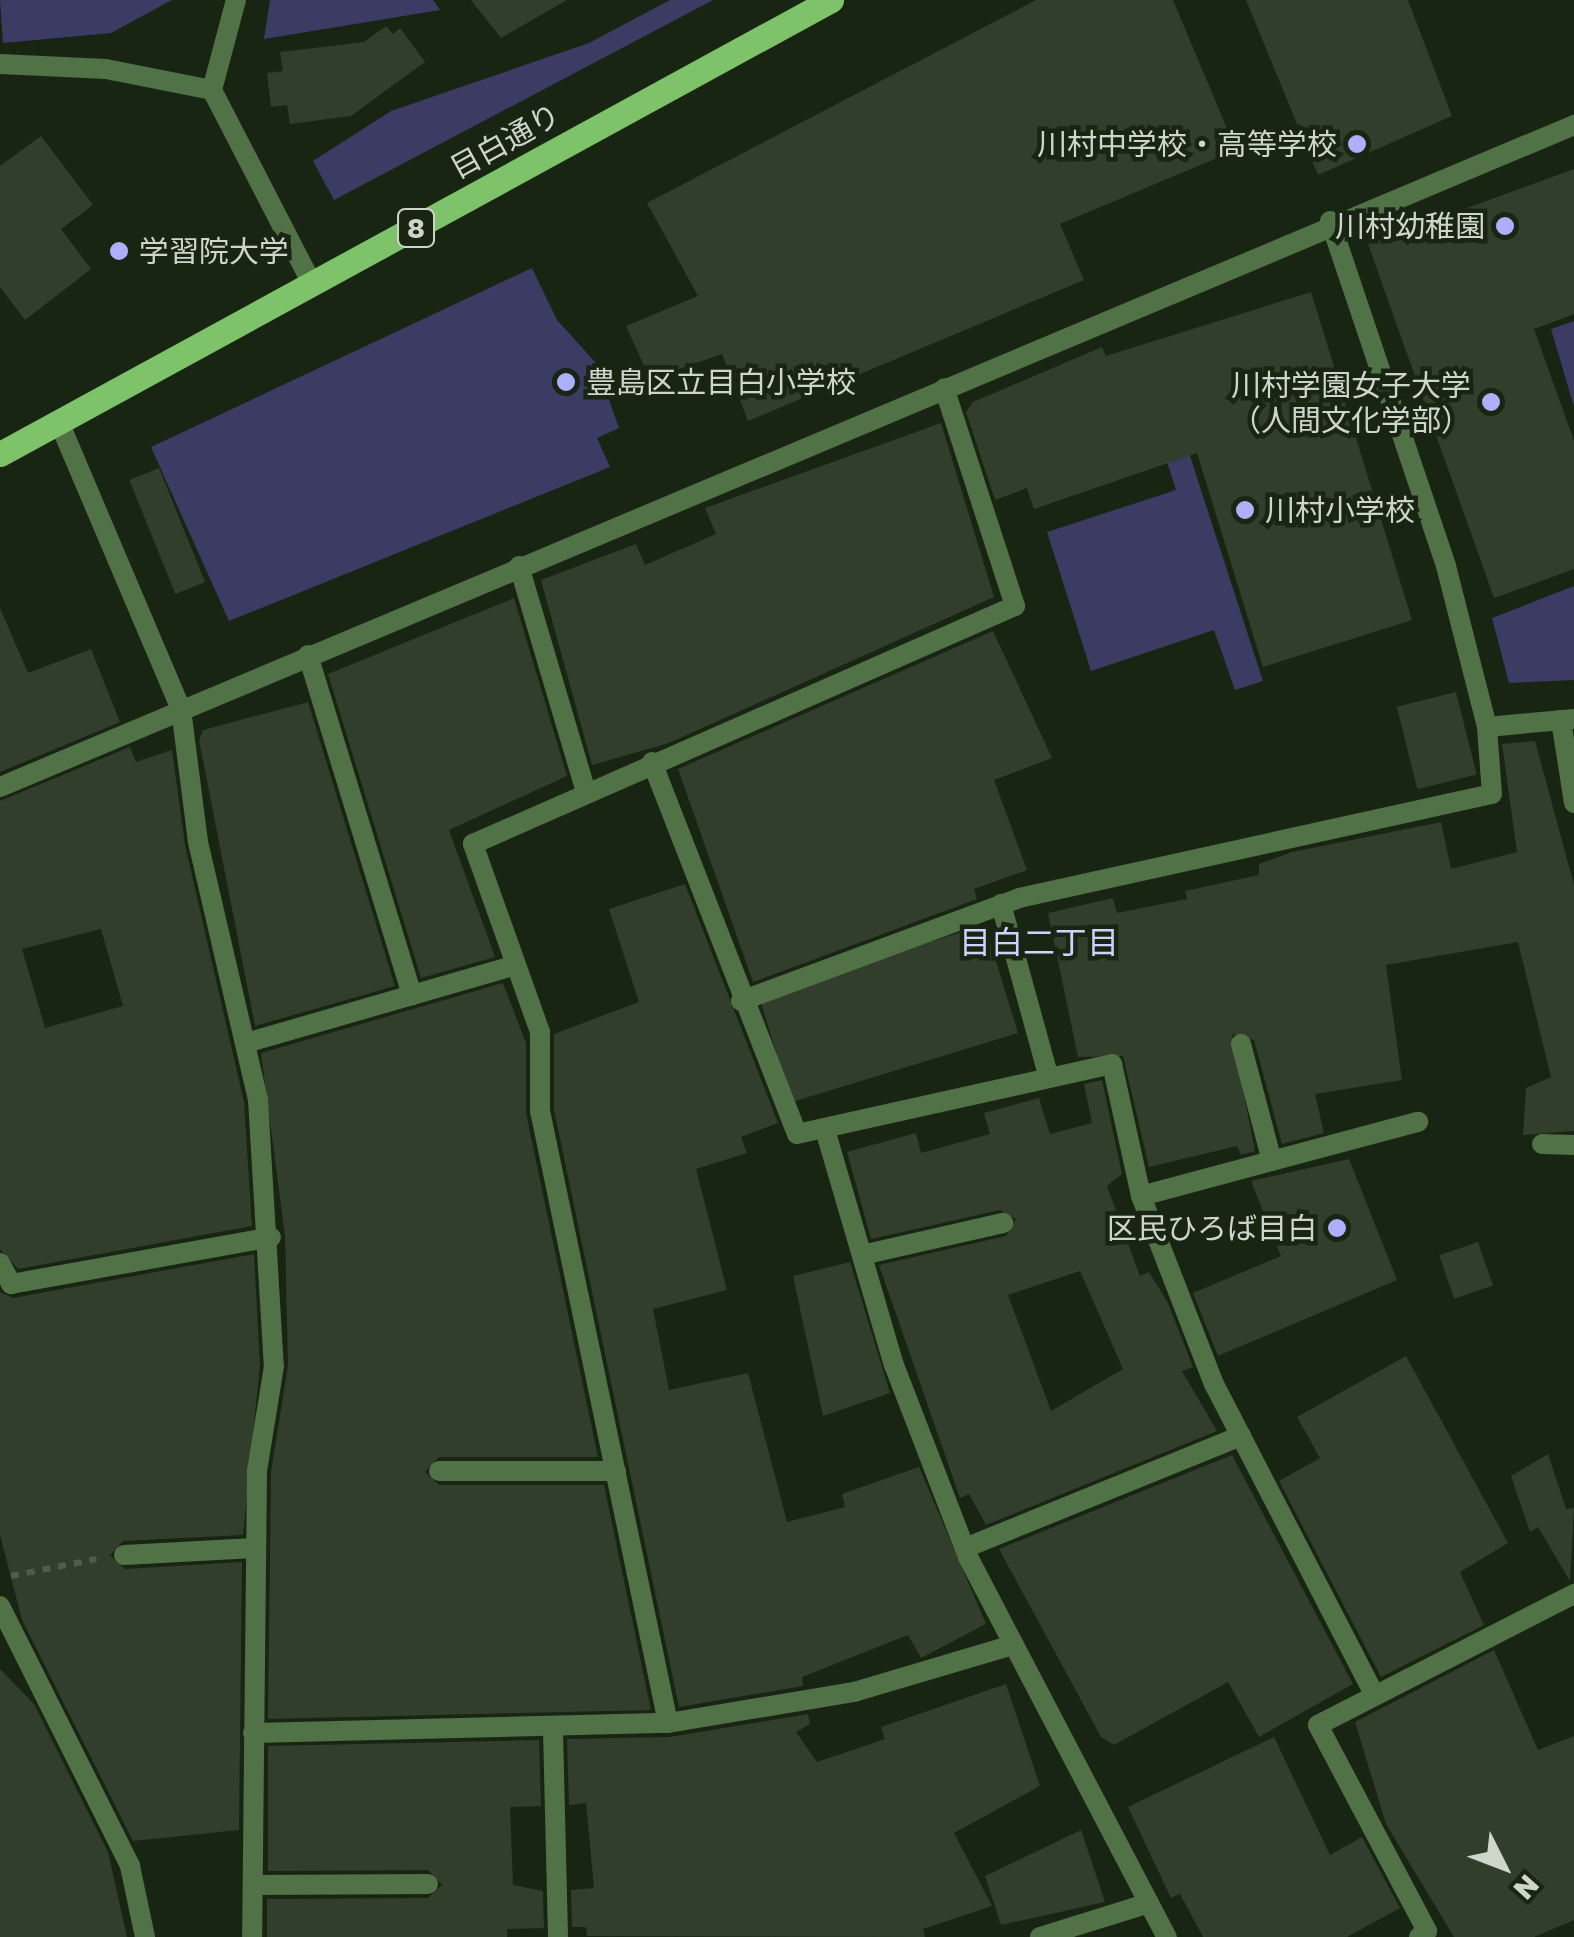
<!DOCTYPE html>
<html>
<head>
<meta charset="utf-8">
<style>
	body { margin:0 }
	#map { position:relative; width:1574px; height:1937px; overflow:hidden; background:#182513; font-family:"Golos Text","Noto Sans JP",sans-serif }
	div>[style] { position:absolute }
	.green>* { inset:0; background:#3b3b64 }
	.building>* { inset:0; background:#303e2b; transform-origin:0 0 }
	.path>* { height:6px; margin-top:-3px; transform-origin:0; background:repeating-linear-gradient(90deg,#4f5b4b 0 8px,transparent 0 16px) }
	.lane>* { height:20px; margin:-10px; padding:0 10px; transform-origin:10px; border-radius:10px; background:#517147 }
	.street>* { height:20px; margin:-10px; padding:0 10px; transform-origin:10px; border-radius:10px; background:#517147 }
	.primary>* { height:25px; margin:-12.5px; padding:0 12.5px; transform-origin:12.5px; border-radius:12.5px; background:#7ec269 }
	.dots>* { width:28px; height:28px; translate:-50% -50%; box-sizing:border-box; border:5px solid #182513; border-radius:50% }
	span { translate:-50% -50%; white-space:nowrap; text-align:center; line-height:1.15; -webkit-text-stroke:9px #182513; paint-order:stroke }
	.shield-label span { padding:2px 8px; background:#182513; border:2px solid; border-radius:8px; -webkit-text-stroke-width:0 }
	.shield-label { font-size:28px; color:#cdd6ca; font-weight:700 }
	.street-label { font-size:30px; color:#cdd6ca }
	.poi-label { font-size:30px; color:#cdd6ca }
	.right { translate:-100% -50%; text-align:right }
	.left { translate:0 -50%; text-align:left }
	.neighbourhood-label { font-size:32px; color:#d0d2fe }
	.north { position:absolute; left:1454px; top:1817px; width:100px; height:100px; -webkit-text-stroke:8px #182513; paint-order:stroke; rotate:132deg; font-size:28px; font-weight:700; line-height:40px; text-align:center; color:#cdd6ca }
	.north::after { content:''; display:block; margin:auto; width:35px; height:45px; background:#cdd6ca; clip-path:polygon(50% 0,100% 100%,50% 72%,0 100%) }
</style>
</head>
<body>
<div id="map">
	<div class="green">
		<i style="clip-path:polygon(0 0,172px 0,111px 33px,3px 43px)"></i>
		<i style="clip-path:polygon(270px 0,433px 0,440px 10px,264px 39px)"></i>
		<i style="clip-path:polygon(670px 0,713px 0,334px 200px,313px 161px,391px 111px,589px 43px)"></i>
		<i style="clip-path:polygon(532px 268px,557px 320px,596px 363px,619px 428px,597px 438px,610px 467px,229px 621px,151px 447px)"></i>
		<i style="clip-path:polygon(1574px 321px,1574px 407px,1551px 329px)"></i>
		<i style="clip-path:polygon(1153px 342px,1263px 681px,1235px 690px,1214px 630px,1091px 671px,1047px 532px,1176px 490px,1131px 349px)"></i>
		<i style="clip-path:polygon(1574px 586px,1574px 680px,1509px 683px,1492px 618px)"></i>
	</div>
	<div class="building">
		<i style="clip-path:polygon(471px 0,567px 0,501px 38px)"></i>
		<i style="clip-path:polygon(1036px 0,1173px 0,1236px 150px,1060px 224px,1084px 280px,748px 421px,722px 354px,650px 379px,626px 326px,698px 296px,647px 203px)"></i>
		<i style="clip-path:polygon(1246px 0,1408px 0,1452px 116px,1318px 175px)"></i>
		<i style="clip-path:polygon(386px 26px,393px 34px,400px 28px,425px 62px,351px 116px,290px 124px,287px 105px,271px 107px,267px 73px,283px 71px,280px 52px,364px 42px)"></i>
		<i style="clip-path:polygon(41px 136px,93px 205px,61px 229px,91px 269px,25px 320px,0 287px,0 166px)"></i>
		<i style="clip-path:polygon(1574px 169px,1574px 314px,1534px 329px,1574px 441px,1574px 569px,1494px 598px,1368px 244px)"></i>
		<i style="clip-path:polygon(1311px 292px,1412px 620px,1263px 667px,1197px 453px,1034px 509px,1027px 488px,995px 500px,966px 412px,973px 402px,1102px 347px,1106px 356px)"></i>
		<i style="clip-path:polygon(941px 423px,994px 597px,669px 743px,592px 765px,541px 580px,636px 544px,645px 565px,716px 534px,705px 508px)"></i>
		<i style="left:159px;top:468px;width:123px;height:32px;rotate:68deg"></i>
		<i style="clip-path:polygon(514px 598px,567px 776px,449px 830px,495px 957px,421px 978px,328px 674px)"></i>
		<i style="clip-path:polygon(0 608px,28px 673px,91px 649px,120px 722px,0 772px)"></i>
		<i style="clip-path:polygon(993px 631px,1052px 758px,994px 780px,1027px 870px,974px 889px,977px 899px,753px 982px,678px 769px)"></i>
		<i style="left:1456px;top:692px;width:85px;height:61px;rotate:76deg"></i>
		<i style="clip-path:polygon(308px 702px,395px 986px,255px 1026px,199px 740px,203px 730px)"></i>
		<i style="clip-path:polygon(1535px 741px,1574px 885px,1574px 1131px,1523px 1135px,1526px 1088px,1551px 1077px,1518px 942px,1386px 965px,1402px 1080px,1315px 1094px,1324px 1133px,1282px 1144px,1254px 1040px,1232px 1034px,1255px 1151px,1241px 1155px,1237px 1146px,1149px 1167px,1123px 1056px,1078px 1057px,1048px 913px,1113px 898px,1117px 913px,1187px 899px,1185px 891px,1259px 875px,1259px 864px,1292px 852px,1441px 822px,1451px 869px,1517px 852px,1502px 744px)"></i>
		<i style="clip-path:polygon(evenodd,130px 747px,136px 762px,172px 750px,185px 845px,244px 1102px,252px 1226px,18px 1269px,0 1249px,0 801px,130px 747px,101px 929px,123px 1006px,45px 1028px,22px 949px,101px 929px)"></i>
		<i style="clip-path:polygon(685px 884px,778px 1123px,741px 1137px,747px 1153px,696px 1169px,727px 1290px,653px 1309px,669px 1390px,748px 1373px,787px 1522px,845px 1507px,842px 1494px,919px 1467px,986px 1624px,921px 1658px,908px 1635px,802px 1677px,803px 1686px,679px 1707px,554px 1110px,554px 1034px,639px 1002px,609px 909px)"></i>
		<i style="left:985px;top:925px;width:113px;height:237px;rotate:73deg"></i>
		<i style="clip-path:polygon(503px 983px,526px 1043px,526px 1113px,598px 1457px,439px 1457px,425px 1472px,439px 1485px,604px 1485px,651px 1710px,268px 1719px,271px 1472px,288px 1365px,285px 1236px,261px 1053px)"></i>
		<i style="clip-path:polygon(evenodd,1102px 1080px,1122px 1174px,1107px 1186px,1140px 1276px,1149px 1272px,1168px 1303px,1193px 1367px,1182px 1371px,1217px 1431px,986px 1525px,969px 1494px,960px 1498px,879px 1265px,1006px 1236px,1016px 1219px,1000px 1210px,871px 1239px,847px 1152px,916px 1133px,921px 1153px,990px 1134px,984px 1113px,1039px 1098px,1050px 1134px,1092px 1123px,1084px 1084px,1102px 1080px,1080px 1271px,1123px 1369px,1051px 1411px,1008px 1295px,1080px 1271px)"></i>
		<i style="clip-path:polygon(1349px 1159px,1397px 1280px,1218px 1356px,1193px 1293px,1281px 1256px,1251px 1181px)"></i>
		<i style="left:1478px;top:1242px;width:46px;height:41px;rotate:71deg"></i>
		<i style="clip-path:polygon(254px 1254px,260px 1365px,243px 1535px,123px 1541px,110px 1555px,125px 1569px,242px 1562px,239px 1830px,133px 1841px,22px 1620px,0 1535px,0 1292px,13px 1298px)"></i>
		<i style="clip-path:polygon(850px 1262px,890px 1393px,823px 1416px,793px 1276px)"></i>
		<i style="clip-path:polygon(1406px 1356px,1508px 1543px,1460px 1572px,1484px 1625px,1381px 1677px,1279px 1481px,1320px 1458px,1297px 1417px)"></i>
		<i style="clip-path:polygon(1548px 1454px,1566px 1509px,1574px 1508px,1570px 1581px,1538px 1527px,1530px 1532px,1511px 1476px)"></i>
		<i style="clip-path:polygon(1232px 1455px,1353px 1684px,1259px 1737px,1228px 1682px,1114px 1745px,1101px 1737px,999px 1549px)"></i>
		<i style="clip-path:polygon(1494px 1650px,1538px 1750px,1574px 1736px,1574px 1920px,1534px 1937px,1454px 1937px,1386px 1824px,1355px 1722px)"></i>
		<i style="clip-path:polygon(0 1669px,34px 1704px,108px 1852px,127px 1937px,0 1937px)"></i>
		<i style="clip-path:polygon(1006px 1684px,1040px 1786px,954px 1833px,992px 1906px,923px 1929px,925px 1937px,587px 1936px,586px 1927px,572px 1927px,571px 1890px,594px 1888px,586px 1803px,569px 1805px,567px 1739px,670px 1737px,808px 1714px,810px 1724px,796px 1732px,817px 1762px,885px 1739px,881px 1727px)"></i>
		<i style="clip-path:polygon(1274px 1737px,1330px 1855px,1362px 1837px,1400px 1908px,1347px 1937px,1203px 1937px,1180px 1894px,1171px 1898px,1128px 1807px)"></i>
		<i style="clip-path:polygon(539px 1740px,541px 1806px,510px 1807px,513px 1885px,543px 1891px,544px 1928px,507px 1929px,507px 1937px,267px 1937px,267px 1899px,428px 1898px,442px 1885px,428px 1870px,268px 1871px,268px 1746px)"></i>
		<i style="clip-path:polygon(1081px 1830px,1105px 1902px,1001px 1925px,985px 1876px)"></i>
	</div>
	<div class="path">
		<i style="left:11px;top:1576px;width:87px;rotate:-11.3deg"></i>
	</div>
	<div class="lane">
		<i style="left:0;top:64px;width:106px;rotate:2.7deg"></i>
		<i style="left:106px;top:69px;width:108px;rotate:11.2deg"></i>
		<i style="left:212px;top:90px;width:93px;rotate:-75.1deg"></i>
		<i style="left:212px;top:90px;width:218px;rotate:62.7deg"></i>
		<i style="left:519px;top:566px;width:236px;rotate:73.5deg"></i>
		<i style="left:308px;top:655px;width:356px;rotate:73deg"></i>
		<i style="left:1561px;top:720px;width:84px;rotate:81.1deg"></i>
		<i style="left:652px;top:762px;width:399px;rotate:68.7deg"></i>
		<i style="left:797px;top:1134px;width:323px;rotate:-12.5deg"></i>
		<i style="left:1112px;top:1064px;width:135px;rotate:77.6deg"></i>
		<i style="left:1141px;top:1196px;width:202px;rotate:68.8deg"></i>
		<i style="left:1214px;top:1384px;width:347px;rotate:62.7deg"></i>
		<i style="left:1001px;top:904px;width:177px;rotate:74.6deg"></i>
		<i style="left:741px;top:1001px;width:296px;rotate:-20.3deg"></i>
		<i style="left:1019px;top:898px;width:484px;rotate:-12.4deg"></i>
		<i style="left:1492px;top:794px;width:67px;rotate:-94.3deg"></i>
		<i style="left:246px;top:1043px;width:277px;rotate:-16.1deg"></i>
		<i style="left:1241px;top:1044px;width:121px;rotate:75.2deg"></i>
		<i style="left:1542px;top:1144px;width:32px;rotate:2deg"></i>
		<i style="left:1141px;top:1196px;width:287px;rotate:-15deg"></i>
		<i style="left:862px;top:1255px;width:145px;rotate:-12.8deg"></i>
		<i style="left:0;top:1263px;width:24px;rotate:62deg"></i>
		<i style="left:11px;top:1284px;width:264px;rotate:-10.2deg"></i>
		<i style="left:439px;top:1471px;width:177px"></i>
		<i style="left:965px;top:1548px;width:298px;rotate:-22.1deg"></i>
		<i style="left:124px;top:1555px;width:131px;rotate:-3.1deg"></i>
		<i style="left:0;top:1606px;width:291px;rotate:63.4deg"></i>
		<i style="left:130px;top:1866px;width:73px;rotate:78.1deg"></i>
		<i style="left:668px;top:1723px;width:625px;rotate:-101.81deg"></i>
		<i style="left:540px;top:1111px;width:79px;rotate:-90deg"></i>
		<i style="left:540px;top:1032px;width:200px;rotate:-109.6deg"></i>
		<i style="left:473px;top:844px;width:592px;rotate:-23.71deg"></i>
		<i style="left:1015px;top:606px;width:229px;rotate:-108deg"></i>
		<i style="left:553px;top:1731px;width:206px;rotate:88.6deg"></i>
		<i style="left:253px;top:1885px;width:175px;rotate:-0.3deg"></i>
		<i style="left:1040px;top:1937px;width:114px;rotate:-17.3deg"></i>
		<i style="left:1419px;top:1937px;width:10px;rotate:-37deg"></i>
		<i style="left:1427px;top:1931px;width:233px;rotate:-117.9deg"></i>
		<i style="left:1318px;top:1725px;width:288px;rotate:-27.1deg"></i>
	</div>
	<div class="street">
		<i style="left:1330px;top:221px;width:364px;rotate:71.4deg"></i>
		<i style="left:1446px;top:566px;width:166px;rotate:75.7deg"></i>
		<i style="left:1487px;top:727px;width:87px;rotate:-5.3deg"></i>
		<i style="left:59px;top:422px;width:312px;rotate:67deg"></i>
		<i style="left:181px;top:709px;width:134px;rotate:82.7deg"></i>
		<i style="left:198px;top:842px;width:265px;rotate:76.9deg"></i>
		<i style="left:258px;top:1100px;width:266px;rotate:86.6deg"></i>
		<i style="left:274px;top:1366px;width:106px;rotate:99.2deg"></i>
		<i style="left:257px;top:1471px;width:466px;rotate:90.6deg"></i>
		<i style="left:0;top:787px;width:1708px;rotate:-22.81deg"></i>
		<i style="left:826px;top:1133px;width:242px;rotate:73.7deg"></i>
		<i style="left:894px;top:1365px;width:208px;rotate:68.9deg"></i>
		<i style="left:969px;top:1559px;width:427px;rotate:62.4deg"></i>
		<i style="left:253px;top:1733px;width:415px;rotate:-1.4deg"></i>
		<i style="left:668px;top:1723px;width:189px;rotate:-9.5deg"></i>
		<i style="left:854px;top:1692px;width:166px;rotate:-16.5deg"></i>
	</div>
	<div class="primary">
		<i style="left:0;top:454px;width:947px;rotate:-28.65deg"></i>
	</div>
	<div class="dots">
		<i style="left:1357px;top:144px;background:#adaffb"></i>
		<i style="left:1505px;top:226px;background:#adaffb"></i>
		<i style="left:119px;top:251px;background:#adaffb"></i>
		<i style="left:566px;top:382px;background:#adaffb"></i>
		<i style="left:1491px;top:402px;background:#adaffb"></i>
		<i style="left:1245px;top:510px;background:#adaffb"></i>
		<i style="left:1337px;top:1228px;background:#adaffb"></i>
	</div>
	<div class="shield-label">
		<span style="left:416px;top:228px">8</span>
	</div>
	<div class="street-label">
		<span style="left:505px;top:141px;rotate:-29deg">目白通り</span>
	</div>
	<div class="poi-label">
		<span class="right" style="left:1337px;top:144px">川村中学校・高等学校</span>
		<span class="right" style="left:1485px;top:226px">川村幼稚園</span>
		<span class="left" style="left:139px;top:251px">学習院大学</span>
		<span class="left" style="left:586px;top:382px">豊島区立目白小学校</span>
		<span class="right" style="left:1471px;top:402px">川村学園女子大学<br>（人間文化学部）</span>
		<span class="left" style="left:1265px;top:510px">川村小学校</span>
		<span class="right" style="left:1317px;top:1228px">区民ひろば目白</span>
	</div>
	<div class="neighbourhood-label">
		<span style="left:1039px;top:942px">目白二丁目</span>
	</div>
	<div class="north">N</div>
</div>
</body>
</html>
